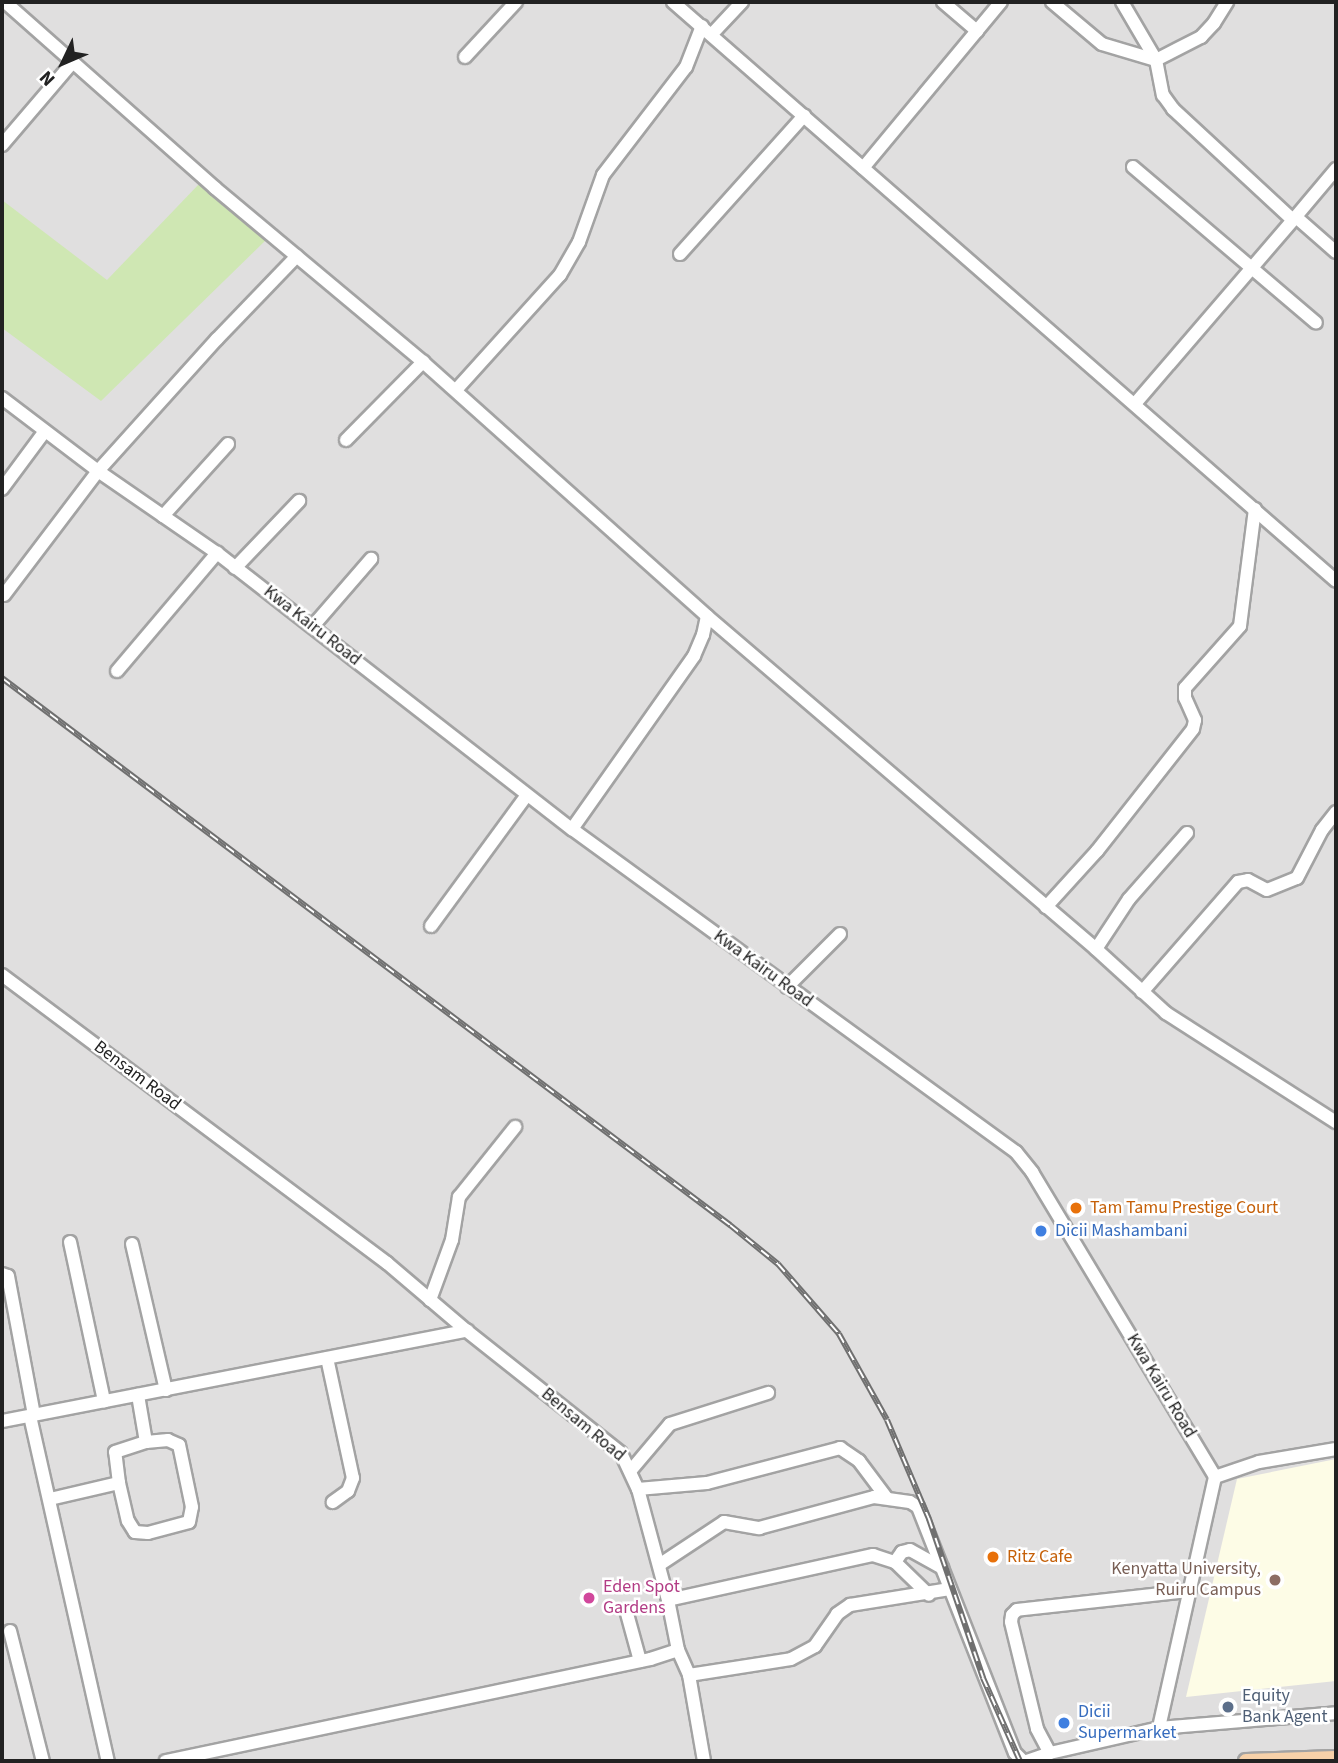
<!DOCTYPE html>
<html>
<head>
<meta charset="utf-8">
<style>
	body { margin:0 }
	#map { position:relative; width:1338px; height:1763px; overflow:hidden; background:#f1eee9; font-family:"Source Sans 3",sans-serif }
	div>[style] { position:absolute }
	.residential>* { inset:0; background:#e0dfdf }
	.education>* { inset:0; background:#fdfce6 }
	.grass>* { inset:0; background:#cfe7b3 }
	.roads { filter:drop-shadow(2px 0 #a3a3a3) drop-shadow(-2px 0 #a3a3a3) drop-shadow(0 2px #a3a3a3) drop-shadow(0 -2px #a3a3a3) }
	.minor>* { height:12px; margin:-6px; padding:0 6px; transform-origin:6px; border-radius:6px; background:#fff }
	.major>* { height:14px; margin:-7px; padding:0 7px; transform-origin:7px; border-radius:7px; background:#f7d1a9 }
	.rail>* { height:6px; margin-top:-3px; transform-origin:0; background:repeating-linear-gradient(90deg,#fff 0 10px,#707070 0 20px); box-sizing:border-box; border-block:2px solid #707070 }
	.dots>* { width:19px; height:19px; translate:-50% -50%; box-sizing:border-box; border:4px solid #fff; border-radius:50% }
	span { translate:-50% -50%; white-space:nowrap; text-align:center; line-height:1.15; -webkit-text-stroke:5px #fff; paint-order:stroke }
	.street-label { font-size:18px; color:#222 }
	.food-label { font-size:18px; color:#c56008 }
	.left { translate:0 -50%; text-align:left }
	.shop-label { font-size:18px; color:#366cbe }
	.education-label { font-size:18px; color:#785e54 }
	.right { translate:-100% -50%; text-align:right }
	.hotel-label { font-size:18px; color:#b23c85 }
	.service-label { font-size:18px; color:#4e5e75 }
	.frame { position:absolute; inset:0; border:4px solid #222; pointer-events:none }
	.north { position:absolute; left:28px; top:28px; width:70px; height:70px; -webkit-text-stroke:5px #fff; paint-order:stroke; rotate:226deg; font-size:19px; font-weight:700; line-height:28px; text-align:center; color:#222 }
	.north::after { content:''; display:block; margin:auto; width:24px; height:32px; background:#222; clip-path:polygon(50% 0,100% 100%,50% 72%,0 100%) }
</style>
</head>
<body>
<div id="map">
	<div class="residential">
		<i style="clip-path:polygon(2px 2px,1336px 2px,1336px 1753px,1281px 1761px,2px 1761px)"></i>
	</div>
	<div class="education">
		<i style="clip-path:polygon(1336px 1459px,1336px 1681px,1186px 1697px,1237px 1479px)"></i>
	</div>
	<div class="grass">
		<i style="clip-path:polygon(199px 184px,267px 239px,101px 401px,2px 328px,2px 200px,107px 280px)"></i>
	</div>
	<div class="roads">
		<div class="minor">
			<i style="left:5px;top:2px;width:281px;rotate:41.5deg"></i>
			<i style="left:215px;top:188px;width:271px;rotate:39.9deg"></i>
			<i style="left:423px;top:362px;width:381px;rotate:41.8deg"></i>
			<i style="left:707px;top:616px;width:512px;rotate:40.56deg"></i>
			<i style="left:1096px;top:949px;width:95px;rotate:42.4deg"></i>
			<i style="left:1166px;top:1013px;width:202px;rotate:32.7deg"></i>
			<i style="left:673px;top:2px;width:880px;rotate:41.13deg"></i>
			<i style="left:943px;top:2px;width:45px;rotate:40.5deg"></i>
			<i style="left:1052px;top:2px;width:65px;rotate:40deg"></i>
			<i style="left:1102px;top:44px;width:56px;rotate:16.5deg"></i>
			<i style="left:1156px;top:60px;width:51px;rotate:-27.1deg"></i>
			<i style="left:1201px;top:37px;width:19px;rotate:-47deg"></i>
			<i style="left:1214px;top:23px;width:25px;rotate:-58deg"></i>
			<i style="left:1122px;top:2px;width:67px;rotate:59.6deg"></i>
			<i style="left:1156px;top:60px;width:36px;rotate:79deg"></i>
			<i style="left:1163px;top:95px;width:17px;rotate:54deg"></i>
			<i style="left:1173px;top:109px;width:163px;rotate:42.8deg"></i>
			<i style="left:1293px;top:220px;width:243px;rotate:130.7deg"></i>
			<i style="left:712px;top:34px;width:44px;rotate:-46.8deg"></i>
			<i style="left:465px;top:57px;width:75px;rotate:-47.2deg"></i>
			<i style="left:2px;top:145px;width:108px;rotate:-49.5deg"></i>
			<i style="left:1133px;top:167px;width:240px;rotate:40.4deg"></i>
			<i style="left:863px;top:168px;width:216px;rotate:-50.3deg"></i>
			<i style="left:1296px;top:217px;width:53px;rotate:41.2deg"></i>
			<i style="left:1293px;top:220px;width:67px;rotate:-49.9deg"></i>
			<i style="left:680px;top:254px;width:186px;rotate:-48.1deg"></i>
			<i style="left:456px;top:390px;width:155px;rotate:-47.9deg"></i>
			<i style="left:560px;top:275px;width:38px;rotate:-60deg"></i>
			<i style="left:579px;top:242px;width:71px;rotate:-70.3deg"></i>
			<i style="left:603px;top:175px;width:136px;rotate:-52.5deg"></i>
			<i style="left:686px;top:67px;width:44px;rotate:-68.7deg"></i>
			<i style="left:2px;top:398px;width:121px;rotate:37.2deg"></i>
			<i style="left:98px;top:471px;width:145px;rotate:34.6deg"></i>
			<i style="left:217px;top:553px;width:450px;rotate:37.9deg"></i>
			<i style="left:572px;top:829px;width:549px;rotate:36.04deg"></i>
			<i style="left:1016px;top:1152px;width:26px;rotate:51deg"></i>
			<i style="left:1032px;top:1172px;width:356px;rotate:59deg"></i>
			<i style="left:1215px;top:1477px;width:257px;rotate:102.6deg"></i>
			<i style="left:346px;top:440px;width:110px;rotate:-45.4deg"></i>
			<i style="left:2px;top:489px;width:72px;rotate:-53.4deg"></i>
			<i style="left:163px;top:516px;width:97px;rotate:-47.9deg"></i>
			<i style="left:235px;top:568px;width:93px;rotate:-46.3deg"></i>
			<i style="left:4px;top:595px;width:156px;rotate:-52.8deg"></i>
			<i style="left:98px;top:471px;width:178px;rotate:-48deg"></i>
			<i style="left:217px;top:339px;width:115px;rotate:-46.1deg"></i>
			<i style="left:313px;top:626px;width:89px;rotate:-49.1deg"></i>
			<i style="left:117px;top:671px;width:155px;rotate:-49.7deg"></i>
			<i style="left:572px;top:829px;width:212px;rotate:-54.8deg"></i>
			<i style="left:694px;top:656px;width:23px;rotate:-67deg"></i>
			<i style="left:703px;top:635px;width:19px;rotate:-78deg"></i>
			<i style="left:1046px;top:907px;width:76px;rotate:-47.7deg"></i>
			<i style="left:1097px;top:851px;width:155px;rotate:-51.8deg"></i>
			<i style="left:1193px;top:729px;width:9px;rotate:-77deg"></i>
			<i style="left:1195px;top:720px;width:24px;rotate:-114deg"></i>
			<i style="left:1185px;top:698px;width:10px;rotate:-90deg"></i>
			<i style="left:1185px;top:688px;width:83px;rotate:-48.4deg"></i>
			<i style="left:1240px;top:626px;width:118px;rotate:-82.7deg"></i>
			<i style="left:431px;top:926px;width:162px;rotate:-53.8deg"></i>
			<i style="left:1096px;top:949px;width:60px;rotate:-56.6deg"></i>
			<i style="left:1129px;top:899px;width:88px;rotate:-48.7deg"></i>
			<i style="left:2px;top:975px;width:481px;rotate:36.8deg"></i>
			<i style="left:387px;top:1263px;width:105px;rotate:40.4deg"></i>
			<i style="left:467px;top:1331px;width:196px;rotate:38.4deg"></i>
			<i style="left:621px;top:1453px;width:40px;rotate:65deg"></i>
			<i style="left:638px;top:1489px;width:115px;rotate:74.9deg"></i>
			<i style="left:668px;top:1600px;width:51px;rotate:78.7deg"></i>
			<i style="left:678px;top:1650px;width:29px;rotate:162deg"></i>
			<i style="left:650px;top:1659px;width:495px;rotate:168.1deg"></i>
			<i style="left:787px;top:987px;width:75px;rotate:-45deg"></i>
			<i style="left:1142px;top:992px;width:146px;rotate:-48.9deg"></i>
			<i style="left:1238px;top:882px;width:10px;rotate:-11deg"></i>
			<i style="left:1248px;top:880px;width:21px;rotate:28deg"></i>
			<i style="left:1267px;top:890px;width:32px;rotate:-22deg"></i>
			<i style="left:1297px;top:878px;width:54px;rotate:-62.5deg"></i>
			<i style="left:1322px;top:830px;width:23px;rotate:-52deg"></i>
			<i style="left:70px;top:1242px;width:163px;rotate:77.9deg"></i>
			<i style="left:132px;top:1244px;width:150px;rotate:76.9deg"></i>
			<i style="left:2px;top:1274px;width:6px;rotate:18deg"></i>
			<i style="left:8px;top:1276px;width:141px;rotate:79.4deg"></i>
			<i style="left:430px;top:1300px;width:64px;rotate:-69.9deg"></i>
			<i style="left:452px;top:1240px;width:44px;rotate:-80.8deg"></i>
			<i style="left:459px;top:1197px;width:90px;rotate:-51.3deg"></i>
			<i style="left:327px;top:1358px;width:123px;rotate:77.8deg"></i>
			<i style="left:353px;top:1478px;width:14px;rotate:111deg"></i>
			<i style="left:348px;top:1491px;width:19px;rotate:144deg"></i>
			<i style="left:30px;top:1416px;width:354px;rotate:77.3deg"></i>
			<i style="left:2px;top:1421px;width:474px;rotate:-11deg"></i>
			<i style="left:632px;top:1469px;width:59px;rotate:-49.8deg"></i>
			<i style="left:670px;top:1424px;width:103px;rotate:-17.6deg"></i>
			<i style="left:1215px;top:1477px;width:46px;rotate:-18.8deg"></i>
			<i style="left:1259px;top:1462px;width:78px;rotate:-9.6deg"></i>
			<i style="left:119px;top:1483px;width:31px;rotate:-97deg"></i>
			<i style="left:115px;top:1452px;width:33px;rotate:-18deg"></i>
			<i style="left:638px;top:1489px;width:69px;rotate:-5deg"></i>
			<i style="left:707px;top:1483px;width:138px;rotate:-14.7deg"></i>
			<i style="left:840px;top:1448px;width:23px;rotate:34deg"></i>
			<i style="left:859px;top:1461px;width:45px;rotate:53.1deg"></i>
			<i style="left:50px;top:1499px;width:71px;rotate:-13.1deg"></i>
			<i style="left:119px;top:1483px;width:39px;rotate:77deg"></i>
			<i style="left:128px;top:1521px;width:13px;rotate:58deg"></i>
			<i style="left:135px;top:1532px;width:13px;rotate:4deg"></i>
			<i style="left:148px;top:1533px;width:42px;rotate:-15deg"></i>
			<i style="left:189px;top:1522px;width:15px;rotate:-79deg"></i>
			<i style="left:192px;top:1507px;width:63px;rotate:-101.8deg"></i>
			<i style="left:179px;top:1445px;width:12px;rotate:-156deg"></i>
			<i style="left:168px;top:1440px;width:22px;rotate:175deg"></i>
			<i style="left:146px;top:1442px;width:48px;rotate:-99.7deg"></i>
			<i style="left:895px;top:1562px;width:12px;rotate:-55deg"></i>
			<i style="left:902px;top:1552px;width:8px;rotate:-14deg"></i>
			<i style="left:910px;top:1550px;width:37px;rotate:29deg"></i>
			<i style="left:659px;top:1565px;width:78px;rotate:-33.5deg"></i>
			<i style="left:724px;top:1522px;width:36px;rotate:10deg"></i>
			<i style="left:759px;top:1528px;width:119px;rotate:-15.1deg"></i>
			<i style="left:874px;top:1497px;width:36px;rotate:8deg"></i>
			<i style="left:910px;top:1502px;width:9px;rotate:32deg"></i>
			<i style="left:918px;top:1507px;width:264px;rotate:68.5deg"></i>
			<i style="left:1015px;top:1753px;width:11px;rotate:45deg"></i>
			<i style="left:1188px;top:1591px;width:172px;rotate:173.7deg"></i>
			<i style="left:1017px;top:1610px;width:7px;rotate:135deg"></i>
			<i style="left:1012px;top:1615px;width:7px;rotate:98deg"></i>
			<i style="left:1011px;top:1622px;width:110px;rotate:76.3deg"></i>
			<i style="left:1037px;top:1729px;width:27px;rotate:62deg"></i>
			<i style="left:1050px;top:1753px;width:112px;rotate:-12.9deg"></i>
			<i style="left:1159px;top:1728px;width:178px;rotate:-4.8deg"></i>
			<i style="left:668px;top:1600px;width:210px;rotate:-12.4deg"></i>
			<i style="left:873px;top:1555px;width:23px;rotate:18deg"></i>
			<i style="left:895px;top:1562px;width:47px;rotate:44.1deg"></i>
			<i style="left:626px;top:1610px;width:53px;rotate:74.6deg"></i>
			<i style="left:10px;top:1631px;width:134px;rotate:75.8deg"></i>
			<i style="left:678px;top:1650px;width:27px;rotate:66deg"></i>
			<i style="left:689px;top:1675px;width:103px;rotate:-8.9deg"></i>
			<i style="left:791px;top:1659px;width:27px;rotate:-28deg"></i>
			<i style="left:815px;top:1646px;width:39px;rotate:-55deg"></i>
			<i style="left:837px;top:1614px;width:16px;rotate:-35deg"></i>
			<i style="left:850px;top:1605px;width:101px;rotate:-9.1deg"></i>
			<i style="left:689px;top:1675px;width:87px;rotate:80.1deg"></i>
			<i style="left:1027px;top:1761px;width:24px;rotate:-19deg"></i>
		</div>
		<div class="major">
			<i style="left:1246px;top:1761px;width:90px;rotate:-1.9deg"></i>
		</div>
	</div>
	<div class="rail">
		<i style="left:2px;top:678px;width:911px;rotate:36.92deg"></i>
		<i style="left:730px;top:1225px;width:62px;rotate:39.1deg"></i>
		<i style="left:778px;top:1264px;width:93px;rotate:48.9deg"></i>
		<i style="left:839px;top:1334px;width:98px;rotate:60.8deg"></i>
		<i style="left:887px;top:1420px;width:108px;rotate:67deg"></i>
		<i style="left:929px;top:1519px;width:168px;rotate:71.2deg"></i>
		<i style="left:983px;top:1678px;width:91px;rotate:66deg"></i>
	</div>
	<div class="dots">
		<i style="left:1076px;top:1208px;background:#e8710a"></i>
		<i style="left:1041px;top:1231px;background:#3f7fe0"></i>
		<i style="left:993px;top:1557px;background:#e8710a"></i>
		<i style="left:1275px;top:1580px;background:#8d6e63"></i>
		<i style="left:589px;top:1598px;background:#d1479c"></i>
		<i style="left:1228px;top:1707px;background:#5c6f8a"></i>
		<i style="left:1064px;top:1723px;background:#3f7fe0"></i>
	</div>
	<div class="street-label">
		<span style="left:312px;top:626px;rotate:38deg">Kwa Kairu Road</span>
		<span style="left:763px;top:969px;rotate:36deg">Kwa Kairu Road</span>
		<span style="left:137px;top:1076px;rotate:37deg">Bensam Road</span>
		<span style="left:1161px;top:1386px;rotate:59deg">Kwa Kairu Road</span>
		<span style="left:583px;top:1425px;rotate:40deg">Bensam Road</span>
	</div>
	<div class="food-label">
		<span class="left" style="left:1090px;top:1208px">Tam Tamu Prestige Court</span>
		<span class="left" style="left:1007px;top:1557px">Ritz Cafe</span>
	</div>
	<div class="shop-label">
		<span class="left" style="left:1055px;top:1231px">Dicii Mashambani</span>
		<span class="left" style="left:1078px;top:1723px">Dicii<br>Supermarket</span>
	</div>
	<div class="education-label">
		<span class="right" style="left:1261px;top:1580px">Kenyatta University,<br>Ruiru Campus</span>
	</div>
	<div class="hotel-label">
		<span class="left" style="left:603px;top:1598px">Eden Spot<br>Gardens</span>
	</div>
	<div class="service-label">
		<span class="left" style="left:1242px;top:1707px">Equity<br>Bank Agent</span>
	</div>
	<div class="frame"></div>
	<div class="north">N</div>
</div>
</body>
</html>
